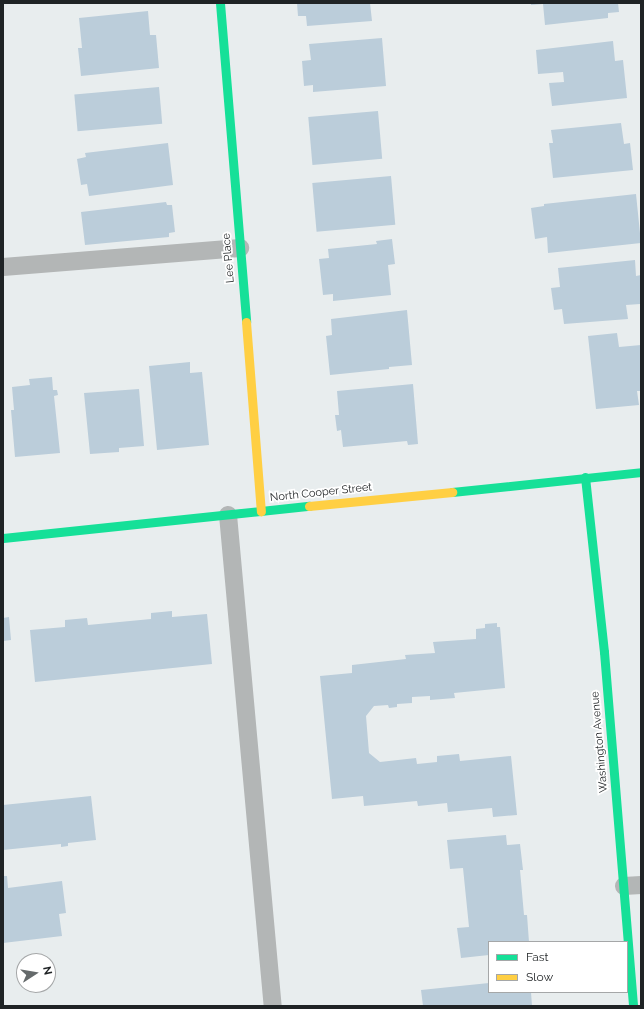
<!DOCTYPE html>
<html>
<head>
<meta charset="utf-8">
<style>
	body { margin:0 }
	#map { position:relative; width:644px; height:1009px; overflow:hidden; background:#e8edee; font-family:Raleway,sans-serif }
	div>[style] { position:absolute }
	.building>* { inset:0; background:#bbcdda; transform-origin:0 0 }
	.lane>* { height:18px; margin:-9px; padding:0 9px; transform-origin:9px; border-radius:9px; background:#b3b6b6 }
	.fast>* { height:9px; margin:-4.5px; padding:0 4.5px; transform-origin:4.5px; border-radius:4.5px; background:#16e098 }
	.slow>* { height:9px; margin:-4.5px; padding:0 4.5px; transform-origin:4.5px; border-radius:4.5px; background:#ffcf43 }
	span { translate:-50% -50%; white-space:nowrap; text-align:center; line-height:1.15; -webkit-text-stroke:3.5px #fff; paint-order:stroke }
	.street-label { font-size:11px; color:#1f2325 }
	.frame { position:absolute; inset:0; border:4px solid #1f2325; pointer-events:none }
	.legend { position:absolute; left:488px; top:941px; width:140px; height:52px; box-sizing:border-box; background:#fff; border:1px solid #a5a7a8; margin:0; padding:5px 7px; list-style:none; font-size:12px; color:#1f2325 }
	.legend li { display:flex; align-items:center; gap:8px; height:20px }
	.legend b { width:20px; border:1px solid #a5a7a8 }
	.north { position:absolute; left:16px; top:953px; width:40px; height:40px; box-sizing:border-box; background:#fff; border:1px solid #a5a7a8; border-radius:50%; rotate:78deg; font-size:11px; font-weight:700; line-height:16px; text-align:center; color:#1f2325 }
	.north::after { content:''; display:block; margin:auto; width:14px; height:18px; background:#656a6b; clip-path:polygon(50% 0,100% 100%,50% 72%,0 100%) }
</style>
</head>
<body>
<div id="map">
	<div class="building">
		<i style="clip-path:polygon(297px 3px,370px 3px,372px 21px,307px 26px,306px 16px,298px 16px)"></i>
		<i style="clip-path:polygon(531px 3px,618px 3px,619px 12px,608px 13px,608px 18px,545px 25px,543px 4px,531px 5px)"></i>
		<i style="clip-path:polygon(148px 11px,150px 35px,156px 35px,159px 68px,81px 76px,78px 48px,82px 48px,79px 18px)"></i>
		<i style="clip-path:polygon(382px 38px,386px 86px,313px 92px,313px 85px,304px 86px,302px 61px,311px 60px,309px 44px)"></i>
		<i style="clip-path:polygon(613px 41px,615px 61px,623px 60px,627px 98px,552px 106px,549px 83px,564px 82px,563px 72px,538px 74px,536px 50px)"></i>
		<i style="left:159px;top:87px;width:37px;height:85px;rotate:85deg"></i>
		<i style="left:378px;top:111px;width:48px;height:70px;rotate:85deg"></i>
		<i style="clip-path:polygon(621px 123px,624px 144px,630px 143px,633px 170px,553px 178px,549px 143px,553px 143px,551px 130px)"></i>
		<i style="clip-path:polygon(168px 143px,173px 185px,89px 196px,87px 184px,81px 185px,77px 159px,86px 157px,85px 153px)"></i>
		<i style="left:391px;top:176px;width:49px;height:79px;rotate:85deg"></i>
		<i style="clip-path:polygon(636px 194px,641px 243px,548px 253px,547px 237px,535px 239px,531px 208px,544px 206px,544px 204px)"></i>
		<i style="clip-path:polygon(166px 202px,167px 205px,172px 205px,175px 232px,169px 233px,169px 237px,85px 245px,81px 212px)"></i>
		<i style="clip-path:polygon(392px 239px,395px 264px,388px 265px,391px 295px,333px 301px,333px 294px,323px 295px,319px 259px,329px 258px,328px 249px,377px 244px,376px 241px)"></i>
		<i style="clip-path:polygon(635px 260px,636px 276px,641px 275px,641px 302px,640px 304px,626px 305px,628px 319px,564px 324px,562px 309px,554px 310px,551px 288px,560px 287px,558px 268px)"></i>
		<i style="clip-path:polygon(407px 310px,412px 365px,389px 367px,389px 369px,330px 375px,326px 336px,332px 335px,331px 319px)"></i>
		<i style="clip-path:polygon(617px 333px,619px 347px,641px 345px,641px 391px,637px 391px,639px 405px,596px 409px,588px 336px)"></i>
		<i style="clip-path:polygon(190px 362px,190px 373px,202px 372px,209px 445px,157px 450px,149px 366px)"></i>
		<i style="clip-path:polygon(52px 377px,53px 390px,57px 390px,58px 395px,54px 396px,60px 453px,15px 457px,11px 410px,14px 410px,12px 387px,30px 385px,29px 379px)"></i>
		<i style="clip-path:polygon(413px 384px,418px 444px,408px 445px,407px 441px,343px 447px,341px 430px,337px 431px,335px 415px,339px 415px,337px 391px)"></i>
		<i style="clip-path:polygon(139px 389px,144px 446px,119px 448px,119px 452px,90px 454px,84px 393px)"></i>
		<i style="clip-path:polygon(172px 611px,172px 617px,207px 614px,212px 664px,35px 682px,30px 630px,65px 627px,65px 620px,87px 618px,88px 625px,151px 619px,151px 613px)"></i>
		<i style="clip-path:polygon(9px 617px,11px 640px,3px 641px,3px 618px)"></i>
		<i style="clip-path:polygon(497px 623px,497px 627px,500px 627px,505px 688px,454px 693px,455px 698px,430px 700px,430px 696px,412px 697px,412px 703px,397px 704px,397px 707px,389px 708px,388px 705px,374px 706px,366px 716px,369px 753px,380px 762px,416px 758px,417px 764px,437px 762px,437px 756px,459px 754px,460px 761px,511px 756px,517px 815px,493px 817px,492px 808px,448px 812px,447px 803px,418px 806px,417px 801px,364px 806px,363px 796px,332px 799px,320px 676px,352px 673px,352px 665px,406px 659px,405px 655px,435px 653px,433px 642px,476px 639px,476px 629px,485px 628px,485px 624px)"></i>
		<i style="clip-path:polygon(91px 796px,96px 840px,68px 843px,68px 846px,61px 847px,61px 844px,3px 850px,3px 805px)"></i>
		<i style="clip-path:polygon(506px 835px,507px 845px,520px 844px,523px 870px,520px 870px,524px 915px,527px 915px,529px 942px,489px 942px,489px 955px,461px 958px,457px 928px,469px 927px,463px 868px,450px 869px,447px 840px)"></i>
		<i style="clip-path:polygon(3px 876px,7px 876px,8px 888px,62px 881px,66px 913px,59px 914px,62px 936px,3px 943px)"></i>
		<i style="clip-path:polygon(489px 983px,489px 992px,531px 992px,532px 1006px,423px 1006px,421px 990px)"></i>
	</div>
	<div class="lane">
		<i style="left:3px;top:267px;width:238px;rotate:-4.6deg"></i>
		<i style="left:228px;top:515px;width:493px;rotate:84.8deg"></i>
		<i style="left:624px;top:886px;width:17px;rotate:-3deg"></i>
	</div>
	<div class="fast">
		<i style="left:220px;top:3px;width:320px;rotate:85.3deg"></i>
		<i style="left:585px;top:477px;width:176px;rotate:83.8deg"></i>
		<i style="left:604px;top:652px;width:355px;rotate:85.3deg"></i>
		<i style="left:452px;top:492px;width:190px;rotate:-6deg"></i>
		<i style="left:3px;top:538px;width:308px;rotate:-6deg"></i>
	</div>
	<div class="slow">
		<i style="left:246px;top:322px;width:190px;rotate:85.5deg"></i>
		<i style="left:309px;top:506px;width:144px;rotate:-5.6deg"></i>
	</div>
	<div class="street-label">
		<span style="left:229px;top:258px;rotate:-95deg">Lee Place</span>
		<span style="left:321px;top:493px;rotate:-6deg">North Cooper Street</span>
		<span style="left:600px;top:742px;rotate:-95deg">Washington Avenue</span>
	</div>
	<div class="frame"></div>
	<ul class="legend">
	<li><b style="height:5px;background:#16e098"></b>Fast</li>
	<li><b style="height:5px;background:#ffcf43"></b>Slow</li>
	</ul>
	<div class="north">N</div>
</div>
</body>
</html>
